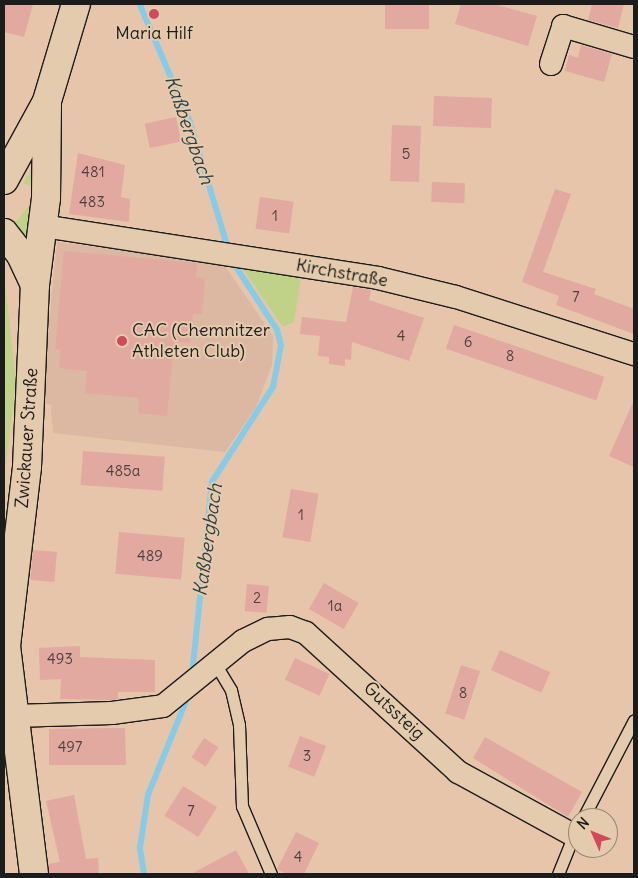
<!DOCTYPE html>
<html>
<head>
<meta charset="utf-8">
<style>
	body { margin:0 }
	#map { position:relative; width:638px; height:878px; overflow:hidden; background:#e6c5ab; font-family:Delius,sans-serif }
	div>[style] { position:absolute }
	.built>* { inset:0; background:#dcb7a2 }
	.green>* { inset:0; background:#bfd287 }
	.stream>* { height:5.5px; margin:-2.75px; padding:0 2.75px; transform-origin:2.75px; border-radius:2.75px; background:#86cce8 }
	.building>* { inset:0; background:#e1a9a0; transform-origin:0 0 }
	.roads { filter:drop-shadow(1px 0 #1c1c1c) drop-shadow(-1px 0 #1c1c1c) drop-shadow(0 1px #1c1c1c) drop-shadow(0 -1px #1c1c1c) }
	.service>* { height:11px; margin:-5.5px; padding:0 5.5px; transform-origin:5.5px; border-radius:5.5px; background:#e5cbad }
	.minor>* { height:22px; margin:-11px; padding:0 11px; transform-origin:11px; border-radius:11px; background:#e5cbad }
	.secondary>* { height:28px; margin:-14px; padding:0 14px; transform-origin:14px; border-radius:14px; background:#e5cbad }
	.dots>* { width:14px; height:14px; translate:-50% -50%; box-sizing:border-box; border:2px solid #e5cbad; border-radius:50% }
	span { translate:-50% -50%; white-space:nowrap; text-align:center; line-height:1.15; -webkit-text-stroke:4px #e5cbad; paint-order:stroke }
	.number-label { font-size:15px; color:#4d3f3d }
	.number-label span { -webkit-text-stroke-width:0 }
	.poi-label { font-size:18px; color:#1c1c1c }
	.left { translate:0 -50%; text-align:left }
	.street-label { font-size:18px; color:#1c1c1c }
	.water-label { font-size:19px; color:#313f45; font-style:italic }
	.frame { position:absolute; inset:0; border:5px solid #1c1c1c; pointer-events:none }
	.north { position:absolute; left:568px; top:808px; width:50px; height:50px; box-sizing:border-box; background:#e5cbad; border:1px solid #958573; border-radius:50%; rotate:314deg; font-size:14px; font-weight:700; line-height:20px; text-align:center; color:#1c1c1c }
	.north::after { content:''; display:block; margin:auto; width:18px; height:22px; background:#d1495b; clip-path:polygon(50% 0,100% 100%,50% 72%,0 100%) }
</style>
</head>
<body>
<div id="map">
	<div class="built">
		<i style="clip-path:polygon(57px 242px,223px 263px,273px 336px,272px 365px,256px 407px,225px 452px,53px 433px,51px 405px,41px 402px)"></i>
	</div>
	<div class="green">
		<i style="clip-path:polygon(33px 167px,40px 190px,23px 183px)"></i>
		<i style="clip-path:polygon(32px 202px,30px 237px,25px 237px,14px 224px)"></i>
		<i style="clip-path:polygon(241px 266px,301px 276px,294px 322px,283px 327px)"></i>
		<i style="clip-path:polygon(4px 276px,16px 380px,6px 464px,4px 464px)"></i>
	</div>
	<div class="stream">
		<i style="left:140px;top:4px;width:127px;rotate:66.9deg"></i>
		<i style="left:190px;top:121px;width:135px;rotate:73.2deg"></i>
		<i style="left:192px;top:675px;width:194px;rotate:-84.1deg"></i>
		<i style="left:212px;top:482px;width:113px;rotate:-57.3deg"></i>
		<i style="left:273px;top:387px;width:42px;rotate:-79deg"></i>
		<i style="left:281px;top:346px;width:16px;rotate:-104deg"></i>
		<i style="left:277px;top:330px;width:82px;rotate:-123.1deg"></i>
		<i style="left:144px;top:874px;width:26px;rotate:-99deg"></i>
		<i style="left:140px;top:848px;width:54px;rotate:-81.4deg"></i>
		<i style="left:148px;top:795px;width:109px;rotate:-67.9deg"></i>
	</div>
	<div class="building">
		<i style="clip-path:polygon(4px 4px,33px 4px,24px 37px,4px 32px)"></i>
		<i style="left:385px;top:4px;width:44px;height:25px"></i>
		<i style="clip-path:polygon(461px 4px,494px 4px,537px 16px,528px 46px,455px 24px)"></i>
		<i style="clip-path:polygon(592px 4px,624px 4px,618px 28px,588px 20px)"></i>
		<i style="clip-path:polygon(581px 45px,612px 54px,604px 82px,565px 71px,569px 55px,578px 58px)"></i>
		<i style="left:434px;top:96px;width:58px;height:30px;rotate:2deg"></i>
		<i style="left:176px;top:117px;width:25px;height:32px;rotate:78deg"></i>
		<i style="left:392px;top:125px;width:29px;height:56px;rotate:2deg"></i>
		<i style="clip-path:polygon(78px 153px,125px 165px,121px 197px,130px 199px,129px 222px,69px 214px)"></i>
		<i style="left:432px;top:182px;width:33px;height:20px;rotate:2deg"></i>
		<i style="clip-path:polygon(555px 189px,571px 194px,543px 272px,596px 289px,594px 294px,634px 309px,634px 334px,556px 305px,559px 296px,522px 282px)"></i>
		<i style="left:260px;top:197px;width:34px;height:32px;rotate:8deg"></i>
		<i style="clip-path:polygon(64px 251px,197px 263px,196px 277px,205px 278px,202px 314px,193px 314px,190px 343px,174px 341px,167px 416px,138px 413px,139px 398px,85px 393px,87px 371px,59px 368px,61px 350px,55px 349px)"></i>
		<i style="clip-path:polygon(353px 287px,371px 290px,369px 300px,424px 318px,409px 361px,352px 342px,351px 360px,345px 359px,345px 366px,329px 364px,329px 357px,318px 356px,320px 336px,300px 334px,302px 317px,346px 322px)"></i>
		<i style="left:454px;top:325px;width:159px;height:25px;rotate:19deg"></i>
		<i style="clip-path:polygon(634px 400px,634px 467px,609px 456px)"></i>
		<i style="left:83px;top:451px;width:82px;height:34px;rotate:4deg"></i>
		<i style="left:291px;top:489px;width:28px;height:49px;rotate:10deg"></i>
		<i style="left:119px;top:532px;width:66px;height:42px;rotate:5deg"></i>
		<i style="left:33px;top:550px;width:24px;height:30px;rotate:5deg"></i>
		<i style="left:324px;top:583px;width:40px;height:30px;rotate:30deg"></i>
		<i style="left:247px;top:584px;width:22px;height:27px;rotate:5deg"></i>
		<i style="clip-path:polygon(80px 646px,80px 657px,155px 660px,155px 692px,118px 692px,118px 699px,111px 700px,60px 699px,61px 679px,40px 680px,39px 648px)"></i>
		<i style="left:500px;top:650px;width:55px;height:22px;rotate:24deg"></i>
		<i style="left:295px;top:658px;width:38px;height:24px;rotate:25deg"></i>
		<i style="left:461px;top:665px;width:20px;height:51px;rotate:18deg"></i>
		<i style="clip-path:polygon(111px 728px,125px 728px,126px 765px,49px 765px,49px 729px)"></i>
		<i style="left:300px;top:736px;width:28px;height:33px;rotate:21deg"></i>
		<i style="clip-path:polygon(485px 737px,582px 792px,568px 817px,473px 758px)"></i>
		<i style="left:204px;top:738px;width:17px;height:23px;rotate:33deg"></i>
		<i style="left:183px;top:786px;width:40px;height:35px;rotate:32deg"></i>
		<i style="clip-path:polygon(74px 795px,86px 859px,98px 858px,99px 874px,49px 874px,48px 864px,60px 862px,46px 801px)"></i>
		<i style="clip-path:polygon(296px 832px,319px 843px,304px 874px,286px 874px,277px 869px)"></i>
		<i style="clip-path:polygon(236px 850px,249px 874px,191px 874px)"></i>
	</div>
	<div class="roads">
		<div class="service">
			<i style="left:216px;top:665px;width:29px;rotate:59deg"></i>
			<i style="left:231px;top:690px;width:36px;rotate:77deg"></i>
			<i style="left:239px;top:725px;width:81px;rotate:87.9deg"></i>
			<i style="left:242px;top:806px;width:74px;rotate:66.9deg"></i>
			<i style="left:583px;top:818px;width:110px;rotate:-62.5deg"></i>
			<i style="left:558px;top:874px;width:45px;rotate:-68deg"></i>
		</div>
		<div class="minor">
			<i style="left:551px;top:64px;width:40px;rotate:-72deg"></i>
			<i style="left:563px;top:26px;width:74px;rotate:16.5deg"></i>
			<i style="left:43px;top:226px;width:339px;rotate:8.8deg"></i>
			<i style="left:378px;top:278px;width:80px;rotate:13.7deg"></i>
			<i style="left:456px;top:297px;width:187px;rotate:17.8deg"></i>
			<i style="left:14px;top:716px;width:98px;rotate:-1.8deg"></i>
			<i style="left:112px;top:713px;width:51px;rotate:-7.8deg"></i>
			<i style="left:163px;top:706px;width:103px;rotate:-39.1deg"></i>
			<i style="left:243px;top:641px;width:28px;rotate:-26deg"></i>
			<i style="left:268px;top:629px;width:22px;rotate:-5deg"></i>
			<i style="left:290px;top:627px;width:17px;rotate:21deg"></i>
			<i style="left:306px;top:633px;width:206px;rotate:42.4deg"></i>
			<i style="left:458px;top:772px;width:131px;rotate:28.7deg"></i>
		</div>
		<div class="secondary">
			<i style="left:4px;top:180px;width:85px;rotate:-61.3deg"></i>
			<i style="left:4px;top:233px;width:28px;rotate:52deg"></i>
			<i style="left:21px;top:255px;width:33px;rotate:65deg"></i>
			<i style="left:34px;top:874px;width:230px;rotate:-97deg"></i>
			<i style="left:6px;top:646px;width:180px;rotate:-83.3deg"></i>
			<i style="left:27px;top:467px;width:182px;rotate:-87.5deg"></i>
			<i style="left:35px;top:285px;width:88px;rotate:-82.8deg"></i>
			<i style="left:46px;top:198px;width:97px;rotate:-89.4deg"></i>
			<i style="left:47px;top:101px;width:101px;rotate:-73.4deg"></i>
		</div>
	</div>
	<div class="dots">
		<i style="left:154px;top:14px;background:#d1495b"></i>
		<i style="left:122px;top:341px;background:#d1495b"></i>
	</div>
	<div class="number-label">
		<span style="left:406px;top:154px">5</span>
		<span style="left:93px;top:172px">481</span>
		<span style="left:92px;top:202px">483</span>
		<span style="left:275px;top:216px">1</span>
		<span style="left:576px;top:297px">7</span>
		<span style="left:401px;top:336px">4</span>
		<span style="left:468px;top:342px">6</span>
		<span style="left:510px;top:356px">8</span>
		<span style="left:123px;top:471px">485a</span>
		<span style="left:301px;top:515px">1</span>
		<span style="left:150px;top:556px">489</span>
		<span style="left:257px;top:598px">2</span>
		<span style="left:335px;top:606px">1a</span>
		<span style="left:60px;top:659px">493</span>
		<span style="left:463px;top:693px">8</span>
		<span style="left:70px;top:747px">497</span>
		<span style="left:307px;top:756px">3</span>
		<span style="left:191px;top:811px">7</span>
		<span style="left:298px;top:857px">4</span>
	</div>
	<div class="poi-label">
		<span style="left:154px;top:33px">Maria Hilf</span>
		<span class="left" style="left:132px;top:341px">CAC (Chemnitzer<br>Athleten Club)</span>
	</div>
	<div class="street-label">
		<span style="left:342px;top:273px;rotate:10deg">Kirchstraße</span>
		<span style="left:27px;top:438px;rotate:-86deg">Zwickauer Straße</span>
		<span style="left:394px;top:711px;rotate:43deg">Gutssteig</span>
	</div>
	<div class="water-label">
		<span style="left:189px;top:130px;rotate:71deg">Kaßbergbach</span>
		<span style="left:208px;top:540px;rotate:-82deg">Kaßbergbach</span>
	</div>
	<div class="frame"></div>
	<div class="north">N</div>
</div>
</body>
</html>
